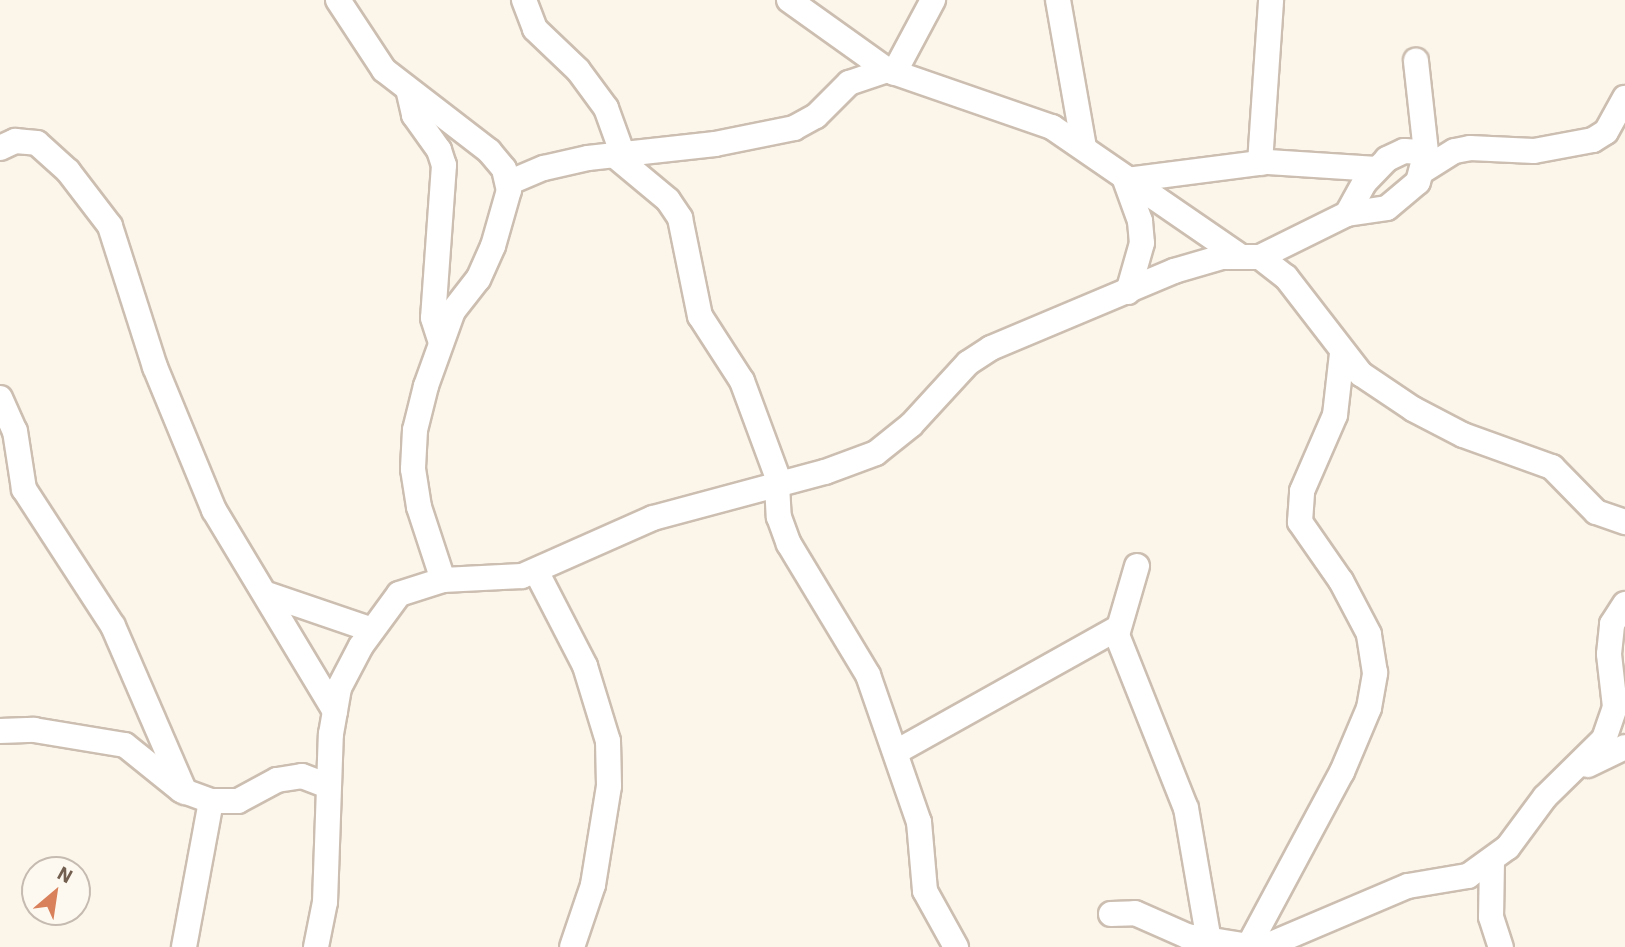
<!DOCTYPE html>
<html>
<head>
<meta charset="utf-8">
<style>
	body { margin:0 }
	#map { position:relative; width:1625px; height:947px; overflow:hidden; background:#fbf5ea; font-family:"IBM Plex Sans",sans-serif }
	div>[style] { position:absolute }
	.roads { filter:drop-shadow(2px 0 #ccbeb0) drop-shadow(-2px 0 #ccbeb0) drop-shadow(0 2px #ccbeb0) drop-shadow(0 -2px #ccbeb0) }
	.minor>* { height:24px; margin:-12px; padding:0 12px; transform-origin:12px; border-radius:12px; background:#fff }
	span { translate:-50% -50%; white-space:nowrap; text-align:center; line-height:1.15; -webkit-text-stroke:5px #fef9f0; paint-order:stroke }
	.north { position:absolute; left:21px; top:856px; width:70px; height:70px; box-sizing:border-box; background:#fef9f0; border:2px solid #c6bbb0; border-radius:50%; rotate:29deg; font-size:19px; font-weight:700; line-height:28px; text-align:center; color:#735f4f }
	.north::after { content:''; display:block; margin:auto; width:24px; height:32px; background:#d9815b; clip-path:polygon(50% 0,100% 100%,50% 72%,0 100%) }
</style>
</head>
<body>
<div id="map">
	<div class="roads">
		<div class="minor">
			<i style="left:338px;top:0;width:84px;rotate:56.7deg"></i>
			<i style="left:384px;top:70px;width:133px;rotate:37.6deg"></i>
			<i style="left:489px;top:151px;width:23px;rotate:50deg"></i>
			<i style="left:504px;top:169px;width:22px;rotate:77deg"></i>
			<i style="left:509px;top:190px;width:58px;rotate:105.9deg"></i>
			<i style="left:493px;top:246px;width:36px;rotate:114deg"></i>
			<i style="left:478px;top:279px;width:41px;rotate:128deg"></i>
			<i style="left:453px;top:311px;width:80px;rotate:109.8deg"></i>
			<i style="left:426px;top:386px;width:45px;rotate:104deg"></i>
			<i style="left:415px;top:430px;width:39px;rotate:93deg"></i>
			<i style="left:413px;top:469px;width:38px;rotate:81deg"></i>
			<i style="left:419px;top:507px;width:77px;rotate:71.8deg"></i>
			<i style="left:524px;top:0;width:31px;rotate:69deg"></i>
			<i style="left:535px;top:29px;width:59px;rotate:43.6deg"></i>
			<i style="left:578px;top:70px;width:47px;rotate:53.6deg"></i>
			<i style="left:606px;top:108px;width:50px;rotate:70.1deg"></i>
			<i style="left:789px;top:0;width:120px;rotate:35.5deg"></i>
			<i style="left:1058px;top:0;width:149px;rotate:80deg"></i>
			<i style="left:894px;top:73px;width:83px;rotate:-61.9deg"></i>
			<i style="left:409px;top:93px;width:23px;rotate:77deg"></i>
			<i style="left:414px;top:115px;width:43px;rotate:54.5deg"></i>
			<i style="left:439px;top:150px;width:16px;rotate:72deg"></i>
			<i style="left:444px;top:165px;width:153px;rotate:94.1deg"></i>
			<i style="left:433px;top:318px;width:26px;rotate:72deg"></i>
			<i style="left:0;top:148px;width:17px;rotate:-25deg"></i>
			<i style="left:15px;top:141px;width:22px;rotate:5deg"></i>
			<i style="left:37px;top:143px;width:42px;rotate:42.1deg"></i>
			<i style="left:68px;top:171px;width:69px;rotate:52.6deg"></i>
			<i style="left:110px;top:226px;width:148px;rotate:72.3deg"></i>
			<i style="left:155px;top:367px;width:155px;rotate:67.6deg"></i>
			<i style="left:214px;top:510px;width:235px;rotate:59deg"></i>
			<i style="left:614px;top:155px;width:70px;rotate:39.8deg"></i>
			<i style="left:668px;top:200px;width:22px;rotate:56deg"></i>
			<i style="left:680px;top:218px;width:100px;rotate:78.5deg"></i>
			<i style="left:700px;top:316px;width:77px;rotate:57.1deg"></i>
			<i style="left:742px;top:381px;width:110px;rotate:69.7deg"></i>
			<i style="left:1260px;top:163px;width:163px;rotate:-86.1deg"></i>
			<i style="left:1424px;top:170px;width:36px;rotate:-32deg"></i>
			<i style="left:1455px;top:151px;width:15px;rotate:-11deg"></i>
			<i style="left:1470px;top:148px;width:64px;rotate:2.7deg"></i>
			<i style="left:1534px;top:151px;width:60px;rotate:-10.6deg"></i>
			<i style="left:1593px;top:140px;width:15px;rotate:-32deg"></i>
			<i style="left:1606px;top:132px;width:39px;rotate:-61deg"></i>
			<i style="left:1124px;top:177px;width:47px;rotate:70deg"></i>
			<i style="left:1140px;top:221px;width:22px;rotate:85deg"></i>
			<i style="left:1142px;top:243px;width:51px;rotate:105.9deg"></i>
			<i style="left:1127px;top:180px;width:142px;rotate:-7.3deg"></i>
			<i style="left:1268px;top:162px;width:109px;rotate:3.7deg"></i>
			<i style="left:508px;top:183px;width:39px;rotate:-23deg"></i>
			<i style="left:544px;top:168px;width:45px;rotate:-12.8deg"></i>
			<i style="left:588px;top:158px;width:128px;rotate:-6.3deg"></i>
			<i style="left:715px;top:144px;width:81px;rotate:-11.4deg"></i>
			<i style="left:794px;top:128px;width:25px;rotate:-29deg"></i>
			<i style="left:816px;top:116px;width:47px;rotate:-45deg"></i>
			<i style="left:849px;top:83px;width:40px;rotate:-18.9deg"></i>
			<i style="left:887px;top:70px;width:175px;rotate:19.1deg"></i>
			<i style="left:1052px;top:127px;width:226px;rotate:34.5deg"></i>
			<i style="left:1347px;top:214px;width:37px;rotate:-61deg"></i>
			<i style="left:1365px;top:182px;width:32px;rotate:-46deg"></i>
			<i style="left:1387px;top:159px;width:19px;rotate:-25deg"></i>
			<i style="left:1404px;top:151px;width:22px;rotate:3deg"></i>
			<i style="left:1260px;top:257px;width:97px;rotate:-26.3deg"></i>
			<i style="left:1347px;top:214px;width:40px;rotate:-8.5deg"></i>
			<i style="left:1387px;top:208px;width:40px;rotate:-40deg"></i>
			<i style="left:1418px;top:182px;width:31px;rotate:-75deg"></i>
			<i style="left:1426px;top:152px;width:92px;rotate:-96.3deg"></i>
			<i style="left:0;top:398px;width:36px;rotate:66deg"></i>
			<i style="left:15px;top:431px;width:59px;rotate:81.2deg"></i>
			<i style="left:24px;top:489px;width:163px;rotate:57deg"></i>
			<i style="left:113px;top:626px;width:181px;rotate:66.6deg"></i>
			<i style="left:777px;top:484px;width:33px;rotate:87deg"></i>
			<i style="left:779px;top:517px;width:29px;rotate:70deg"></i>
			<i style="left:789px;top:544px;width:153px;rotate:58.9deg"></i>
			<i style="left:868px;top:675px;width:156px;rotate:70.9deg"></i>
			<i style="left:919px;top:822px;width:69px;rotate:85deg"></i>
			<i style="left:925px;top:891px;width:64px;rotate:61deg"></i>
			<i style="left:1137px;top:566px;width:72px;rotate:106.2deg"></i>
			<i style="left:1117px;top:635px;width:186px;rotate:68.3deg"></i>
			<i style="left:1186px;top:808px;width:135px;rotate:80.2deg"></i>
			<i style="left:536px;top:571px;width:107px;rotate:62.7deg"></i>
			<i style="left:585px;top:666px;width:78px;rotate:73deg"></i>
			<i style="left:608px;top:741px;width:45px;rotate:88.7deg"></i>
			<i style="left:609px;top:786px;width:100px;rotate:99.2deg"></i>
			<i style="left:593px;top:885px;width:65px;rotate:108.7deg"></i>
			<i style="left:267px;top:594px;width:111px;rotate:18.9deg"></i>
			<i style="left:0;top:731px;width:34px;rotate:-2deg"></i>
			<i style="left:34px;top:730px;width:92px;rotate:9.4deg"></i>
			<i style="left:125px;top:745px;width:72px;rotate:38.8deg"></i>
			<i style="left:181px;top:790px;width:32px;rotate:20deg"></i>
			<i style="left:211px;top:801px;width:27px"></i>
			<i style="left:238px;top:801px;width:44px;rotate:-28.3deg"></i>
			<i style="left:277px;top:780px;width:25px;rotate:-9deg"></i>
			<i style="left:302px;top:776px;width:28px;rotate:21deg"></i>
			<i style="left:896px;top:752px;width:254px;rotate:-29.2deg"></i>
			<i style="left:1588px;top:765px;width:41px;rotate:-25.9deg"></i>
			<i style="left:1492px;top:861px;width:56px;rotate:91deg"></i>
			<i style="left:1491px;top:917px;width:32px;rotate:72deg"></i>
			<i style="left:1111px;top:914px;width:24px;rotate:-2deg"></i>
			<i style="left:1135px;top:913px;width:57px;rotate:23.9deg"></i>
			<i style="left:1187px;top:936px;width:63px;rotate:9.2deg"></i>
			<i style="left:184px;top:947px;width:148px;rotate:-79.5deg"></i>
			<i style="left:316px;top:947px;width:46px;rotate:-78.7deg"></i>
			<i style="left:325px;top:902px;width:168px;rotate:-88deg"></i>
			<i style="left:331px;top:734px;width:47px;rotate:-80.1deg"></i>
			<i style="left:339px;top:688px;width:47px;rotate:-62.4deg"></i>
			<i style="left:361px;top:646px;width:64px;rotate:-53.8deg"></i>
			<i style="left:399px;top:594px;width:46px;rotate:-17.7deg"></i>
			<i style="left:443px;top:580px;width:79px;rotate:-2.9deg"></i>
			<i style="left:522px;top:576px;width:143px;rotate:-23.9deg"></i>
			<i style="left:653px;top:518px;width:178px;rotate:-15deg"></i>
			<i style="left:825px;top:472px;width:54px;rotate:-20.4deg"></i>
			<i style="left:876px;top:453px;width:45px;rotate:-38.7deg"></i>
			<i style="left:911px;top:425px;width:84px;rotate:-47.4deg"></i>
			<i style="left:968px;top:363px;width:27px;rotate:-33deg"></i>
			<i style="left:991px;top:348px;width:199px;rotate:-22.8deg"></i>
			<i style="left:1174px;top:271px;width:50px;rotate:-16.3deg"></i>
			<i style="left:1222px;top:257px;width:38px"></i>
			<i style="left:1260px;top:257px;width:33px;rotate:38deg"></i>
			<i style="left:1286px;top:277px;width:123px;rotate:52.3deg"></i>
			<i style="left:1361px;top:374px;width:63px;rotate:33.9deg"></i>
			<i style="left:1413px;top:409px;width:56px;rotate:27.5deg"></i>
			<i style="left:1463px;top:435px;width:95px;rotate:19.8deg"></i>
			<i style="left:1552px;top:467px;width:63px;rotate:45.6deg"></i>
			<i style="left:1596px;top:512px;width:31px;rotate:19deg"></i>
			<i style="left:1248px;top:947px;width:199px;rotate:-61.8deg"></i>
			<i style="left:1342px;top:772px;width:69px;rotate:-67.1deg"></i>
			<i style="left:1369px;top:708px;width:36px;rotate:-80deg"></i>
			<i style="left:1375px;top:673px;width:39px;rotate:-99deg"></i>
			<i style="left:1369px;top:634px;width:60px;rotate:-117.8deg"></i>
			<i style="left:1341px;top:581px;width:72px;rotate:-124.8deg"></i>
			<i style="left:1300px;top:522px;width:31px;rotate:-86deg"></i>
			<i style="left:1302px;top:491px;width:83px;rotate:-66.5deg"></i>
			<i style="left:1335px;top:415px;width:61px;rotate:-83.5deg"></i>
			<i style="left:1264px;top:947px;width:156px;rotate:-23deg"></i>
			<i style="left:1408px;top:886px;width:61px;rotate:-9.5deg"></i>
			<i style="left:1468px;top:876px;width:49px;rotate:-35.9deg"></i>
			<i style="left:1508px;top:847px;width:62px;rotate:-53.5deg"></i>
			<i style="left:1545px;top:797px;width:83px;rotate:-44.5deg"></i>
			<i style="left:1604px;top:739px;width:34px;rotate:-71deg"></i>
			<i style="left:1615px;top:707px;width:53px;rotate:-96.5deg"></i>
			<i style="left:1609px;top:654px;width:30px;rotate:-84deg"></i>
			<i style="left:1612px;top:624px;width:24px;rotate:-57deg"></i>
		</div>
	</div>
	<div class="north">N</div>
</div>
</body>
</html>
